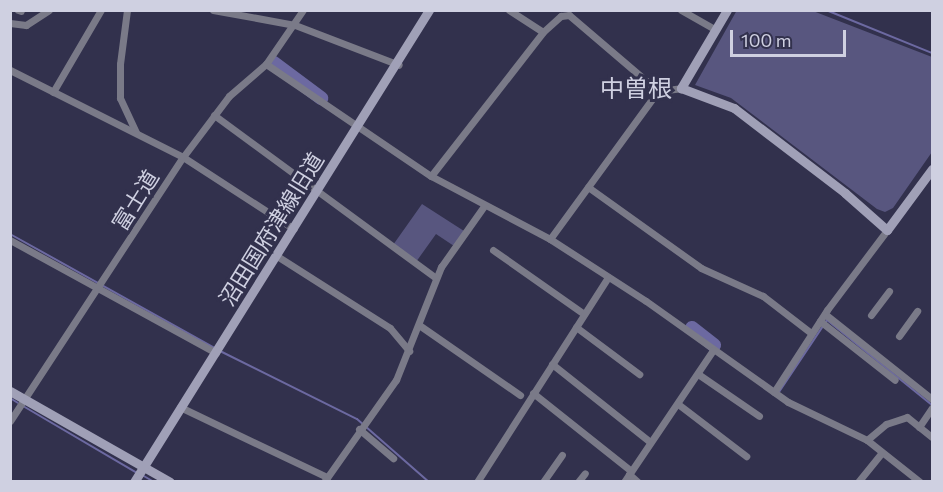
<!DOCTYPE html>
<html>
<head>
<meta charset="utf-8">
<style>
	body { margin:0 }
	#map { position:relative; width:943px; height:492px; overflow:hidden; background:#32314d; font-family:Commissioner,"Noto Sans JP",sans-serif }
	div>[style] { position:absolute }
	.green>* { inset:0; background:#58567f }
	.stream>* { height:2px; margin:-1px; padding:0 1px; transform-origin:1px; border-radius:1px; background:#6c69a1 }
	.river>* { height:14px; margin:-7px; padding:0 7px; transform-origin:7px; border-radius:7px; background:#6c69a1 }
	.street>* { height:7px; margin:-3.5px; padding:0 3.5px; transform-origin:3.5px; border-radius:3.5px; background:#7a7a88 }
	.secondary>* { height:9px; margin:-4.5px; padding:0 4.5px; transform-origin:4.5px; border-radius:4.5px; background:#a0a0b7 }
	span { translate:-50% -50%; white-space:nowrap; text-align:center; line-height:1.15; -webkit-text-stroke:6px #32314d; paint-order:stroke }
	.street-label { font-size:22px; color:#cfd0e1 }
	.neighbourhood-label { font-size:24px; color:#cfd0e1 }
	.frame { position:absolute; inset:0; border:12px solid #cfd0e1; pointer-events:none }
	.scale { position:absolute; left:730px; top:30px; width:116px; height:27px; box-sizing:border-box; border:3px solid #cfd0e1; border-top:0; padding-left:8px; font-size:18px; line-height:21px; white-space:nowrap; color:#cfd0e1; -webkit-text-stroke:4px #32314d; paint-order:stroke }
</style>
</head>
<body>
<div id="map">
	<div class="green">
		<i style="clip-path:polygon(737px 10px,813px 11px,932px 57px,932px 152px,893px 208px,885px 212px,877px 209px,731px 98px,695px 85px)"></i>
		<i style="clip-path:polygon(422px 204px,464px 231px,454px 246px,436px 234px,416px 262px,393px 245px)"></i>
	</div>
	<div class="stream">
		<i style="left:826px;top:10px;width:114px;rotate:22.1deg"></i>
		<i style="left:10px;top:234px;width:235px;rotate:29.1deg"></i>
		<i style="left:220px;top:351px;width:153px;rotate:26.4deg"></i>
		<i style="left:357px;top:419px;width:96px;rotate:41.2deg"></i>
		<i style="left:779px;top:392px;width:87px;rotate:-56.3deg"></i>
		<i style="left:827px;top:320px;width:135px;rotate:39deg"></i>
		<i style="left:10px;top:398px;width:9px;rotate:32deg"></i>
		<i style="left:23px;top:406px;width:132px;rotate:30.4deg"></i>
		<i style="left:142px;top:475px;width:14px;rotate:30deg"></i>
	</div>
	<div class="river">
		<i style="left:274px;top:63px;width:59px;rotate:36.7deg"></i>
		<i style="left:692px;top:328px;width:28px;rotate:38deg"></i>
	</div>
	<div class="street">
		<i style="left:18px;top:10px;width:3px;rotate:18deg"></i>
		<i style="left:127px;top:10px;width:54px;rotate:97.4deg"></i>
		<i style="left:120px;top:64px;width:34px;rotate:90deg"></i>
		<i style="left:120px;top:98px;width:38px;rotate:65deg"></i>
		<i style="left:213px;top:10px;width:83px;rotate:10.4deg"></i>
		<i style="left:295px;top:25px;width:111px;rotate:21deg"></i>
		<i style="left:509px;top:10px;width:40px;rotate:32.9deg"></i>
		<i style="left:543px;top:32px;width:24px;rotate:-42deg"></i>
		<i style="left:561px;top:16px;width:8px;rotate:-7deg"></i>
		<i style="left:569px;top:15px;width:117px;rotate:40.5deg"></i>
		<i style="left:681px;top:10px;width:40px;rotate:29.7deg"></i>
		<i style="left:10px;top:23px;width:16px;rotate:7deg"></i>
		<i style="left:26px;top:25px;width:27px;rotate:-33deg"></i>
		<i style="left:266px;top:64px;width:199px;rotate:34.2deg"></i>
		<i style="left:431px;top:176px;width:135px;rotate:27.9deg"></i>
		<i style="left:550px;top:239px;width:114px;rotate:32.9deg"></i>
		<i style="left:646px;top:301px;width:174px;rotate:35.4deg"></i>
		<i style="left:788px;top:402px;width:88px;rotate:25.7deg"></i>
		<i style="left:867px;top:440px;width:68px;rotate:38.4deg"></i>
		<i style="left:10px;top:70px;width:194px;rotate:26.7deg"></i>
		<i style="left:183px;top:157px;width:132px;rotate:33deg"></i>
		<i style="left:53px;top:92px;width:95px;rotate:-59.7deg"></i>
		<i style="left:214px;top:115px;width:275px;rotate:36.3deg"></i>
		<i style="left:431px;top:176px;width:182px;rotate:-52.1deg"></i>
		<i style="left:588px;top:187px;width:139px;rotate:35.6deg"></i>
		<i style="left:701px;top:268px;width:68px;rotate:24.3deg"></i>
		<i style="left:763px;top:296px;width:61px;rotate:37.6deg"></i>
		<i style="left:550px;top:239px;width:183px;rotate:-53.9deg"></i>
		<i style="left:658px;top:91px;width:23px;rotate:-7deg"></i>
		<i style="left:10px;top:240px;width:235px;rotate:28.7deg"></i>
		<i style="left:493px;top:250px;width:111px;rotate:35.1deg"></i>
		<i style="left:277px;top:256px;width:134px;rotate:32.5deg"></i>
		<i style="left:390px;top:328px;width:30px;rotate:50deg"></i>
		<i style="left:825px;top:314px;width:137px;rotate:38.5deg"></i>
		<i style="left:871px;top:315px;width:30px;rotate:-53deg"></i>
		<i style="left:820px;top:321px;width:95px;rotate:38.2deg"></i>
		<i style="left:419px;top:325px;width:123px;rotate:34.7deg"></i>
		<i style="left:576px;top:327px;width:79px;rotate:36.7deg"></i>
		<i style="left:899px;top:336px;width:31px;rotate:-54deg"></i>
		<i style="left:552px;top:364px;width:125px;rotate:38.5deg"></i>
		<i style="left:698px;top:374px;width:74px;rotate:34.5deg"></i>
		<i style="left:774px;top:392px;width:98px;rotate:-57.1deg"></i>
		<i style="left:827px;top:310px;width:100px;rotate:-53.1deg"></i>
		<i style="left:533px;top:393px;width:125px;rotate:38.5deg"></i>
		<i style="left:678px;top:404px;width:86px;rotate:37.4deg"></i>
		<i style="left:180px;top:407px;width:163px;rotate:25.5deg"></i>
		<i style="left:10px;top:421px;width:316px;rotate:-56.8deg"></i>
		<i style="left:183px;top:157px;width:76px;rotate:-53deg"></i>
		<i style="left:229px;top:96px;width:49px;rotate:-40.9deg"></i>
		<i style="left:266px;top:64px;width:65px;rotate:-55.6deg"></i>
		<i style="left:919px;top:427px;width:23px;rotate:-56deg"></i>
		<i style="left:359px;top:429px;width:45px;rotate:40.5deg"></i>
		<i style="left:867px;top:440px;width:25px;rotate:-40deg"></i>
		<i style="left:886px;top:424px;width:22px;rotate:-18deg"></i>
		<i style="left:907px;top:417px;width:32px;rotate:39deg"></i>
		<i style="left:629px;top:474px;width:12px;rotate:42deg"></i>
		<i style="left:324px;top:482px;width:125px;rotate:-54.8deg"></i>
		<i style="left:396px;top:380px;width:122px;rotate:-68.3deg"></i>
		<i style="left:441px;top:267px;width:75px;rotate:-54.8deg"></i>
		<i style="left:477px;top:482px;width:243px;rotate:-57.4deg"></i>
		<i style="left:543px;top:482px;width:33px;rotate:-55deg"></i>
		<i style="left:578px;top:482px;width:11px;rotate:-52deg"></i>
		<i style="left:624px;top:482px;width:159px;rotate:-56deg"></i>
		<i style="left:858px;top:482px;width:38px;rotate:-51deg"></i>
	</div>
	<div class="secondary">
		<i style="left:727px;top:10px;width:91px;rotate:120.5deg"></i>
		<i style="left:681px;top:88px;width:57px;rotate:20.7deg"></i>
		<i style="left:734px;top:108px;width:140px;rotate:37.4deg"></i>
		<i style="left:845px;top:193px;width:56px;rotate:41.4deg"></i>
		<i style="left:887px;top:230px;width:76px;rotate:-53.6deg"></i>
		<i style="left:10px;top:391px;width:184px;rotate:29.6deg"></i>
		<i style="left:134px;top:482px;width:557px;rotate:-57.99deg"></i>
	</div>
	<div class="street-label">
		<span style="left:135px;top:200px;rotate:-58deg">富士道</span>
		<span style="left:271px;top:229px;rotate:-58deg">沼田国府津線旧道</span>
	</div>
	<div class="neighbourhood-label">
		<span style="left:636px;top:88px">中曽根</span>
	</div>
	<div class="frame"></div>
	<div class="scale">100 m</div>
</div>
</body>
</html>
